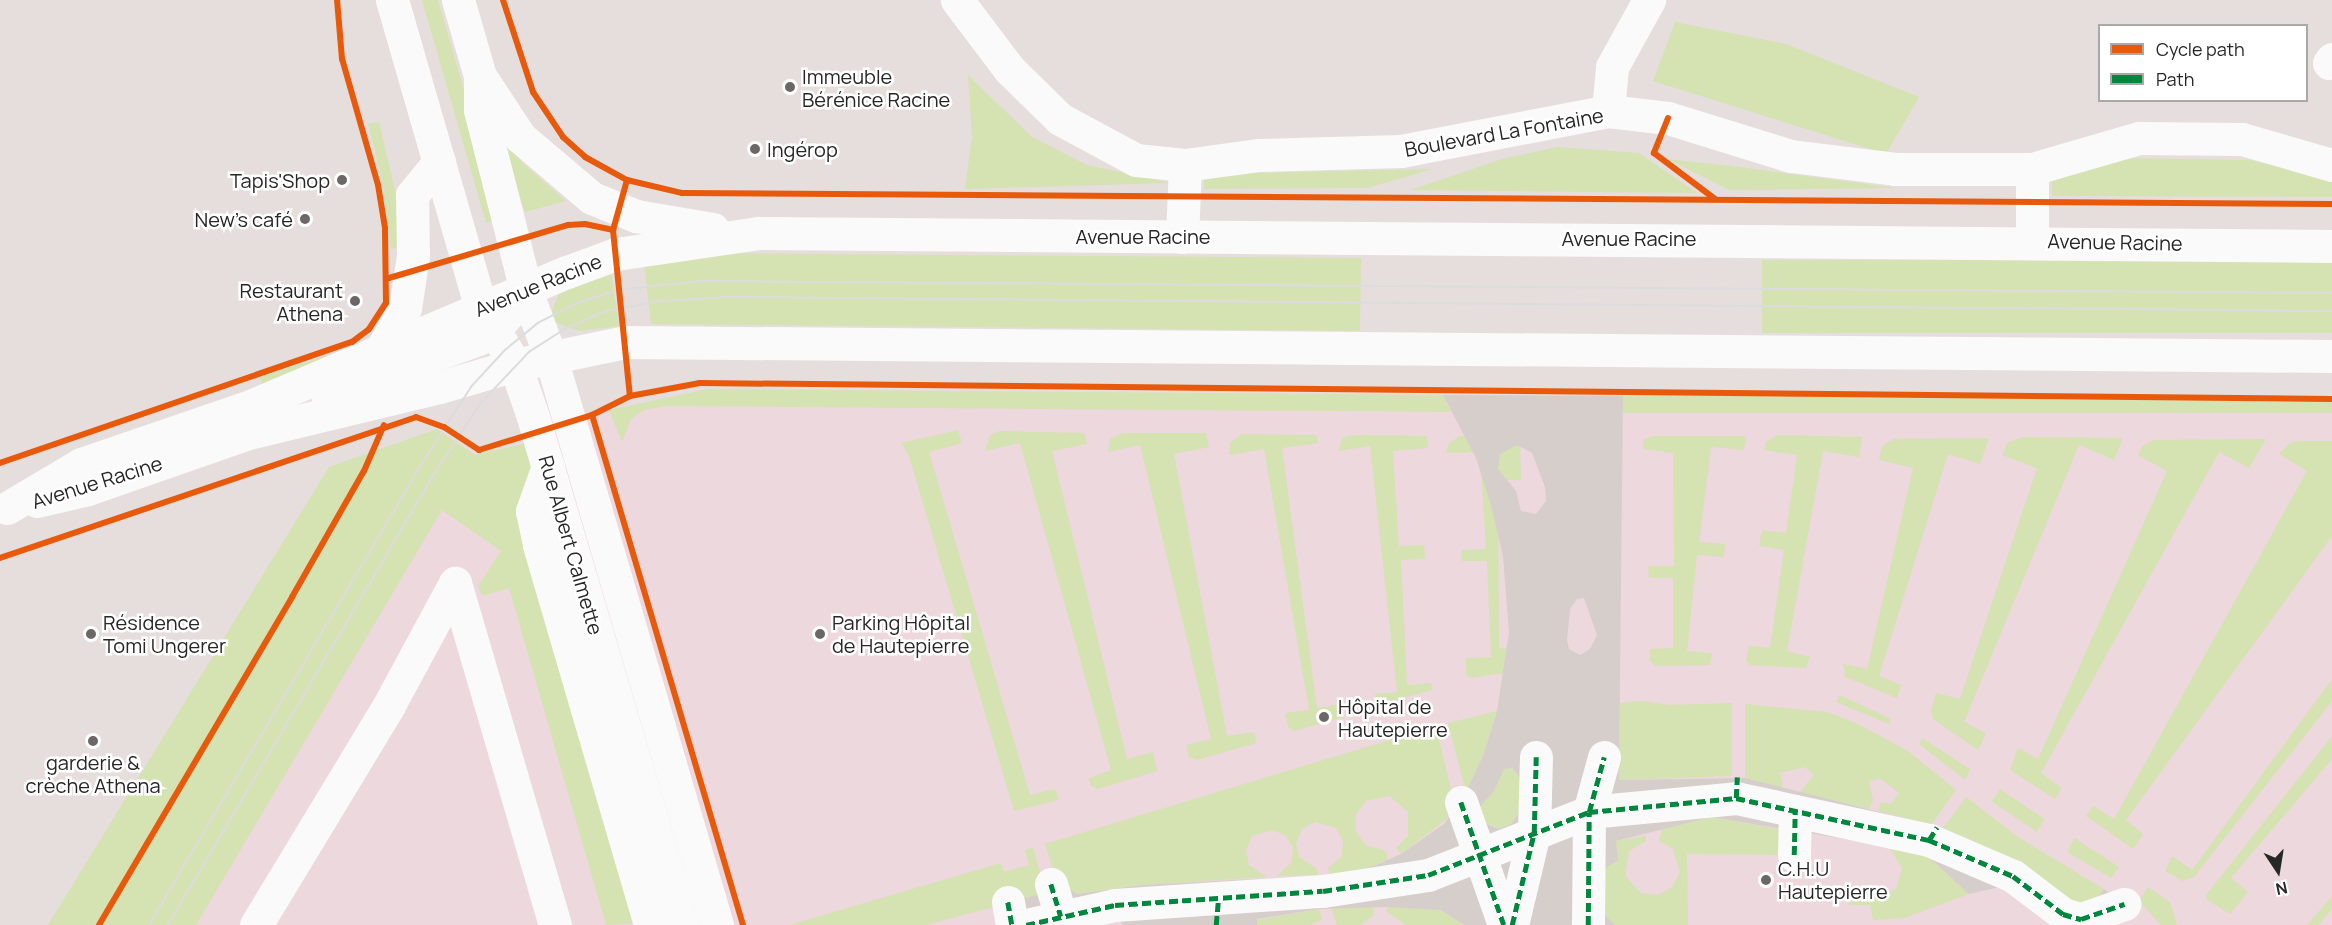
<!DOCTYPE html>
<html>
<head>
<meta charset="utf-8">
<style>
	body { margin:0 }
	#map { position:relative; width:2332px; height:925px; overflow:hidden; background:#e6dedc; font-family:Manrope,sans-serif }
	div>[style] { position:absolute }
	.medical>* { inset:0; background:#edd8dd }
	.green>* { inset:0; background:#d5e2b2; transform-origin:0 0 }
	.plaza>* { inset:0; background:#d6cecb }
	.minor>* { height:33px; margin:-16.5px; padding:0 16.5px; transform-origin:16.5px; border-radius:16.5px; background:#fbfafa }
	.tram>* { height:1.5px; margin:-0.75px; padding:0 0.75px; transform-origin:0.75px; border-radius:0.75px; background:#dcdcde }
	.quiet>* { height:4.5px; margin-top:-2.25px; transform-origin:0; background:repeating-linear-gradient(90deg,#00873e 0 9px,transparent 0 13.5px) }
	.cycleway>* { height:6px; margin:-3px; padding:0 3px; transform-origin:3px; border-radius:3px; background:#e8590c }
	.dots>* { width:16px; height:16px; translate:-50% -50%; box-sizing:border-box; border:3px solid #fff; border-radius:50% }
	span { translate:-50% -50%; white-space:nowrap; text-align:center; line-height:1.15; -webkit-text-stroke:5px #fff; paint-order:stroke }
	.poi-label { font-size:20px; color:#272727 }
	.left { translate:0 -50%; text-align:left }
	.right { translate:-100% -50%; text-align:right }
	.street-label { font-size:20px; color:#272727 }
	.legend { position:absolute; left:2098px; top:24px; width:210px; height:78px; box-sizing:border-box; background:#fff; border:2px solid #a9a9a9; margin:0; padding:8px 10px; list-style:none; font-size:18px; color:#272727 }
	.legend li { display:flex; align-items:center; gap:12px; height:30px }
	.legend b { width:30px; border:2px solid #a9a9a9 }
	.north { position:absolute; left:2248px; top:841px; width:60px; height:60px; -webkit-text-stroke:4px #fff; paint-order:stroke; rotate:168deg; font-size:16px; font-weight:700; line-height:24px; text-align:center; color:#272727 }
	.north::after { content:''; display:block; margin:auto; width:21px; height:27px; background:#272727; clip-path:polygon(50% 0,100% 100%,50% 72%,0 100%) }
</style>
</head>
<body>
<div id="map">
	<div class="medical">
		<i style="clip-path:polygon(708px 389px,2332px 402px,2332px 925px,191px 925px,475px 455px,527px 443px,609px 410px)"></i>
	</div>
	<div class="green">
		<i style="clip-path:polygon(422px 0,438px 0,486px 167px,497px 220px,486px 223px)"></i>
		<i style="clip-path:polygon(1675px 22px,1786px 44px,1919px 97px,1886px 154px,1653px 81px)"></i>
		<i style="clip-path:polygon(968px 75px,1032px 137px,1087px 165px,1171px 183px,965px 189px,972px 136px)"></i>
		<i style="clip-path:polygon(379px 122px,399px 208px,403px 247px,391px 249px,383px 184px,368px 124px)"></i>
		<i style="clip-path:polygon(507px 146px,525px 165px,566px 201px,525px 212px,504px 148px)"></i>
		<i style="clip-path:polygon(1557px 147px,1639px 153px,1697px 193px,1410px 190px,1502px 159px)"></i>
		<i style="clip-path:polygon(2114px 158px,2250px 160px,2332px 180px,2332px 197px,2052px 196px,2051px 170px)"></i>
		<i style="clip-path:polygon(1668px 159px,1731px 166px,1895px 188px,1729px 190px)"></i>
		<i style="clip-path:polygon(1433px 169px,1367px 188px,1204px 189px,1204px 174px)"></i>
		<i style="clip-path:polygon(697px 253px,1361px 258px,1360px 331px,651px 324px,644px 262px)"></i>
		<i style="left:1762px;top:260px;width:570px;height:73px"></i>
		<i style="clip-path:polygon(611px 272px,619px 326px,580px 331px,556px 323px,552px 311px,559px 294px)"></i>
		<i style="clip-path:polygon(357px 346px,264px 390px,260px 377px)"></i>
		<i style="clip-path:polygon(708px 389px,1443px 395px,1451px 412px,666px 406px,644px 410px,631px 419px,622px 442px,609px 410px)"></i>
		<i style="left:1623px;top:396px;width:709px;height:17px"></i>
		<i style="clip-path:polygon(437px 429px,475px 455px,527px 443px,638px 923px,606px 925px,509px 588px,482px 596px,478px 586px,501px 551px,442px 510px,196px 925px,48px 925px,329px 467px)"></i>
		<i style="clip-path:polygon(958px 430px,962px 443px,929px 452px,1030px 795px,1055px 789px,1059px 800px,1014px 811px,909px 456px,901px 443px)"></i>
		<i style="clip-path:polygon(1000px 431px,1084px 433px,1087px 444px,1052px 451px,1127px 759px,1153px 752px,1157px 771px,1098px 789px,1091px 786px,1089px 778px,1111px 770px,1020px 443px,985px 451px,990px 435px)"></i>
		<i style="clip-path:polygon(1122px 433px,1206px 433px,1209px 447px,1174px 454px,1227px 736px,1254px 732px,1256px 743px,1197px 760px,1189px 757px,1186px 745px,1211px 739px,1140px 445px,1108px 452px,1110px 439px)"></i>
		<i style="clip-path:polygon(1242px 434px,1316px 435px,1318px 443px,1282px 448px,1317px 708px,1341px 704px,1344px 717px,1294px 731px,1288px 727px,1285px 713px,1309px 710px,1264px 449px,1229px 455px,1230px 443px)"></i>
		<i style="clip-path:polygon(1355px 435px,1427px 436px,1428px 448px,1393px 451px,1399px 546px,1424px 545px,1425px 559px,1401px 560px,1407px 685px,1431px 683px,1432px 690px,1382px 704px,1376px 702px,1375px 694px,1397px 692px,1370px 446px,1338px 451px,1343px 437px)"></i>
		<i style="clip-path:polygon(1778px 435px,1862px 437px,1859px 457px,1823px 451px,1787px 651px,1810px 657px,1806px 668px,1750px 665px,1746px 660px,1749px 646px,1770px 648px,1784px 550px,1759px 546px,1762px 530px,1786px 533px,1797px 455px,1764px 450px,1766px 442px)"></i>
		<i style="clip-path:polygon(1460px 436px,1520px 436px,1521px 480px,1498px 480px,1499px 648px,1524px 649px,1524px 670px,1471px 678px,1466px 675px,1466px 658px,1491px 657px,1487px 561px,1462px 561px,1461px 550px,1486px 549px,1480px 452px,1446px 453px,1449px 443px)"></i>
		<i style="clip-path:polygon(1653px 436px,1746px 436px,1744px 450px,1711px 447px,1699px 542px,1725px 544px,1724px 557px,1697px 555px,1687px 651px,1712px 653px,1710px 665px,1655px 666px,1650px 661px,1650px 649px,1673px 648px,1673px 578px,1649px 578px,1648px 566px,1674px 566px,1673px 453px,1644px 449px,1643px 440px)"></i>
		<i style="clip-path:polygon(2023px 437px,2123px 438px,2114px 460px,2079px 445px,1964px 722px,1986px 733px,1978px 750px,1933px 719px,1931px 710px,1936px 693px,1960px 699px,2037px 468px,2002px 455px,2007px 443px)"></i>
		<i style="clip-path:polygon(1989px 438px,1980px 464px,1948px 454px,1879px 676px,1901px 685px,1897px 698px,1845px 677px,1843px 664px,1867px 669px,1913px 468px,1879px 460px,1882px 446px,1894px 439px)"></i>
		<i style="clip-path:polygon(2266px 439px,2249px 468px,2219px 452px,2041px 773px,2062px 788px,2055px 799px,2010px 770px,2018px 748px,2038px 759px,2167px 471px,2138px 455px,2142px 446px,2154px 440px)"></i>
		<i style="clip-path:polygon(2298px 441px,2332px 441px,2332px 536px,2126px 820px,2143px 834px,2133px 849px,2086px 816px,2093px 806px,2114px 819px,2307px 471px,2279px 454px,2290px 443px)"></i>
		<i style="clip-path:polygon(2332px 679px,2332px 701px,2194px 877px,2182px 881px,2165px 871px,2172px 856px,2192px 870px)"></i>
		<i style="clip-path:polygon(1840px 695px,1891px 719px,1889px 724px,1836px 702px)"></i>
		<i style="clip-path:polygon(1642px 701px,1669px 705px,1732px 703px,1732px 776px,1618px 780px,1620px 703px)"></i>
		<i style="clip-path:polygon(1745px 704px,1827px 712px,1858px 724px,1908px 751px,1956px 790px,1931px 825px,1878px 811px,1881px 802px,1891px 804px,1899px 793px,1881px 779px,1869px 781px,1873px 800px,1869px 809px,1800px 792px,1814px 775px,1805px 767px,1780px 773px,1783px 788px,1745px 778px)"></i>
		<i style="clip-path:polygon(1497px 711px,1483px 756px,1466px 792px,1448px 723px)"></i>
		<i style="clip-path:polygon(1436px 726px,1452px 794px,1448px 818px,1401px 854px,1396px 848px,1408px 836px,1408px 812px,1389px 796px,1366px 801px,1356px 814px,1356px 831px,1365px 845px,1386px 851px,1388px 859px,1374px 866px,1330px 875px,1328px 868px,1342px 856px,1343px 841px,1336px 828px,1315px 822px,1302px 829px,1296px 843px,1299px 857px,1317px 869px,1317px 875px,1277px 876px,1291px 863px,1293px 848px,1286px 836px,1273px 830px,1252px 836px,1246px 850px,1249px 865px,1267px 877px,1142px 885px,1077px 894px,1057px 882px,1045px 844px)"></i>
		<i style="clip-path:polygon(2332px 736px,2332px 759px,2231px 878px,2248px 892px,2230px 914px,2207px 900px,2206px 895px)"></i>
		<i style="clip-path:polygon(1922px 738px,1970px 769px,1965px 780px,1919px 744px)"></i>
		<i style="clip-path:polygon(1512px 768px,1521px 779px,1520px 812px,1511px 824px,1498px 829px,1485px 823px,1479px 808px,1504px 769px)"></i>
		<i style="left:2000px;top:789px;width:54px;height:15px;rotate:34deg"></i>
		<i style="clip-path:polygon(1966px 797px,2018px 837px,2104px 889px,2093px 904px,2072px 906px,1943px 828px)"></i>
		<i style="clip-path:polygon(1711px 817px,1790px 831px,1790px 855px,1687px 854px,1688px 925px,1615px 925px,1605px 915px,1597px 884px,1616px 841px,1646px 836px,1646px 841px,1629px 851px,1625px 876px,1641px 893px,1658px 895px,1672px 887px,1680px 872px,1673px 849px,1659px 841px,1662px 828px)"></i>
		<i style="clip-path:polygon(2074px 838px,2119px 867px,2111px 878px,2067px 852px)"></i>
		<i style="clip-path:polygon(1033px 847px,1046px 893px,926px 925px,789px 925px,1001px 863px,1004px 872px,1029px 865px,1025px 850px)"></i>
		<i style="clip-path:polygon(1889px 847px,1923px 852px,1969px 894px,1904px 918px,1873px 920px,1870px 905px,1849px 905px,1849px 898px,1858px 898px,1862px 890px,1876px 897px,1896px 889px,1902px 868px)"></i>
		<i style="clip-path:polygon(2148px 887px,2170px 902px,2177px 925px,2161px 925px,2139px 901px)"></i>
		<i style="clip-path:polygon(2332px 896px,2332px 909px,2318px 925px,2307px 925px)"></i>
		<i style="clip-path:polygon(1373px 907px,1374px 915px,1361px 925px,1337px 925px,1331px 908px)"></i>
		<i style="clip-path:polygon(1387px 907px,1441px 910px,1464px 925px,1406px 925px,1387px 912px)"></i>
		<i style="clip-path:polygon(1319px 909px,1322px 920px,1309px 925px,1257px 925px,1257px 920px)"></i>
	</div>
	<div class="plaza">
		<i style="clip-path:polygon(evenodd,1443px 395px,1623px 396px,1619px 780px,1745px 778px,1943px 828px,2072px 906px,2093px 904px,2104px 889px,2130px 908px,2106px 920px,2009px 885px,1969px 894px,1923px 852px,1711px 817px,1616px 841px,1618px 860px,1607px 867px,1597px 884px,1605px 915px,1615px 925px,1464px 925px,1441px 910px,1387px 907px,1319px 909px,1257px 919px,1257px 925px,1123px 925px,1117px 918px,1106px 925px,1002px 925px,1008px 902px,1046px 893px,1057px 882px,1077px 894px,1142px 885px,1330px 875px,1374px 866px,1401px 854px,1444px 824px,1466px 792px,1483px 756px,1497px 711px,1509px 632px,1503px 556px,1491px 505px,1476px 458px,1443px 395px,1517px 445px,1532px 453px,1545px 487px,1546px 501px,1536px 514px,1521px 511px,1516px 491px,1498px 469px,1500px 454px,1517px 445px,1443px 395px,1584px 598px,1597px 635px,1590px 649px,1580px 655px,1569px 649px,1567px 640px,1570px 609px,1577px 599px,1584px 598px,1443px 395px,1512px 768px,1521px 779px,1520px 812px,1511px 824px,1498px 829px,1485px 823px,1479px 808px,1494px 791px,1504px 769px,1512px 768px)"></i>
	</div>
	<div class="minor">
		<i style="left:392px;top:0;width:321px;rotate:73.9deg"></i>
		<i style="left:481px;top:308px;width:66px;rotate:59.2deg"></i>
		<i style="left:515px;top:365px;width:55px;rotate:70.9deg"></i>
		<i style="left:533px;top:417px;width:530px;rotate:73.55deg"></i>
		<i style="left:458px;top:0;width:79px;rotate:73.9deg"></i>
		<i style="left:480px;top:76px;width:34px;rotate:90deg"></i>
		<i style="left:480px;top:110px;width:187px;rotate:75.7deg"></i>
		<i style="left:526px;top:291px;width:72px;rotate:69.5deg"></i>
		<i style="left:551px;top:358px;width:591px;rotate:73.68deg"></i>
		<i style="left:957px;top:0;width:88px;rotate:52.9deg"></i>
		<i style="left:1010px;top:70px;width:70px;rotate:44.4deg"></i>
		<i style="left:1060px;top:119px;width:86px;rotate:28.3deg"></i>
		<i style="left:1136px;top:160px;width:49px;rotate:5.8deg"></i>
		<i style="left:1185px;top:165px;width:75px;rotate:-7.7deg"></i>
		<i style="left:1259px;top:155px;width:142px;rotate:-1.6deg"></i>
		<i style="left:1401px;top:151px;width:211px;rotate:-10.9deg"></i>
		<i style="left:1608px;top:111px;width:60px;rotate:6.7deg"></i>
		<i style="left:1668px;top:118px;width:129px;rotate:17.2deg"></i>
		<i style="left:1791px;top:156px;width:105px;rotate:7.1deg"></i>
		<i style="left:1895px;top:169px;width:137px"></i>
		<i style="left:2032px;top:169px;width:111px;rotate:-16.2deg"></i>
		<i style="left:2139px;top:138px;width:103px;rotate:0.6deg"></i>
		<i style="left:2242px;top:139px;width:94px;rotate:16.1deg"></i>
		<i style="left:2329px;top:63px;width:5px;rotate:-53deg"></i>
		<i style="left:480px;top:76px;width:73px;rotate:56.7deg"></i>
		<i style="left:520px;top:137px;width:94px;rotate:40.3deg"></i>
		<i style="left:592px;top:198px;width:48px;rotate:22.2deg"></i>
		<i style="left:636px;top:216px;width:78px;rotate:9.6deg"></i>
		<i style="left:1608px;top:111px;width:44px;rotate:-84.8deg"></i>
		<i style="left:1612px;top:67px;width:77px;rotate:-61.1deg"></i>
		<i style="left:2032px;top:169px;width:72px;rotate:90deg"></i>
		<i style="left:1182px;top:237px;width:72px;rotate:-87.6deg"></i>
		<i style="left:382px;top:348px;width:46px;rotate:-60.1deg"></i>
		<i style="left:405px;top:308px;width:53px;rotate:-81.3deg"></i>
		<i style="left:413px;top:256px;width:61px;rotate:-90.9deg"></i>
		<i style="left:412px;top:195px;width:43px;rotate:-50.7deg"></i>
		<i style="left:327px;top:394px;width:161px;rotate:-20deg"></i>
		<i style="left:478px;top:339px;width:18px;rotate:-29deg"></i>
		<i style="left:494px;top:330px;width:21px;rotate:-49deg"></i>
		<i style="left:548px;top:466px;width:48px;rotate:109.6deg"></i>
		<i style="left:532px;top:511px;width:35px;rotate:78deg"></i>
		<i style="left:539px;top:545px;width:396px;rotate:73.7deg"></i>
		<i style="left:37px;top:501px;width:52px;rotate:-13.2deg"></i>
		<i style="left:88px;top:489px;width:170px;rotate:-19.3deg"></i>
		<i style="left:248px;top:433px;width:197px;rotate:-13.5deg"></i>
		<i style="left:440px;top:387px;width:78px;rotate:-16.3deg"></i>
		<i style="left:515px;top:365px;width:112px;rotate:-11.8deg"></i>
		<i style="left:625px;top:342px;width:1707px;rotate:0.47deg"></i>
		<i style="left:7px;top:508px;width:86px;rotate:-30.7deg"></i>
		<i style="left:81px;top:464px;width:182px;rotate:-18.9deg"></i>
		<i style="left:253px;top:405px;width:341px;rotate:-23deg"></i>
		<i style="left:567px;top:272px;width:52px;rotate:-20.2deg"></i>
		<i style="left:616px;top:254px;width:145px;rotate:-8.4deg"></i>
		<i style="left:759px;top:233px;width:1573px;rotate:0.47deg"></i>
		<i style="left:455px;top:583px;width:356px;rotate:73.7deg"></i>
		<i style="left:1461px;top:802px;width:130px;rotate:70.7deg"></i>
		<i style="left:1794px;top:855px;width:44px;rotate:-88.7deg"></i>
		<i style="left:1051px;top:884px;width:34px;rotate:73deg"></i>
		<i style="left:1008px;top:902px;width:23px;rotate:80deg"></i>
		<i style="left:256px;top:925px;width:257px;rotate:-58.8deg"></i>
		<i style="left:389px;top:705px;width:139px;rotate:-61.6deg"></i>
		<i style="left:1026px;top:925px;width:91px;rotate:-12.7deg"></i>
		<i style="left:1115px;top:905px;width:208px;rotate:-3.9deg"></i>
		<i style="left:1323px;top:891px;width:106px;rotate:-8.7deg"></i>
		<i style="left:1428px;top:875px;width:173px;rotate:-21.4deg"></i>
		<i style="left:1589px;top:812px;width:148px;rotate:-5.4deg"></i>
		<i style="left:1736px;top:798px;width:198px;rotate:12.3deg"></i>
		<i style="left:1929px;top:840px;width:91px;rotate:23.2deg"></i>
		<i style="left:2013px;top:876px;width:63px;rotate:37.2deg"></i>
		<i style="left:2063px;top:914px;width:19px;rotate:16deg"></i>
		<i style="left:2081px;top:919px;width:46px;rotate:-19.2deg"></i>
		<i style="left:1512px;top:925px;width:95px;rotate:-76.6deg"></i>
		<i style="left:1534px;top:833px;width:76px;rotate:-88.5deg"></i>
		<i style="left:1588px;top:925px;width:113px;rotate:-89.5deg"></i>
		<i style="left:1589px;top:812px;width:57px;rotate:-74.7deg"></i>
	</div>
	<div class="tram">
		<i style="left:149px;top:925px;width:534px;rotate:-59.4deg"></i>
		<i style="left:421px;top:465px;width:93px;rotate:-57.3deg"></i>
		<i style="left:471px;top:387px;width:50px;rotate:-47.4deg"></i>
		<i style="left:505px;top:350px;width:43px;rotate:-39.3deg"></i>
		<i style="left:538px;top:323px;width:44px;rotate:-27.1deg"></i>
		<i style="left:577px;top:303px;width:44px;rotate:-17.2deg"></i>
		<i style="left:619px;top:290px;width:81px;rotate:-6.4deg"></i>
		<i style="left:699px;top:281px;width:1633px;rotate:0.42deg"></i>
		<i style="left:168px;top:925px;width:521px;rotate:-59.45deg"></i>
		<i style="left:433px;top:476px;width:87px;rotate:-56.7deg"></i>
		<i style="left:481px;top:403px;width:70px;rotate:-46.7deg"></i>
		<i style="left:529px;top:352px;width:43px;rotate:-32.6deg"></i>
		<i style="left:565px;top:329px;width:42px;rotate:-24.1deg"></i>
		<i style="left:603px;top:312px;width:58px;rotate:-10.9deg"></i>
		<i style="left:660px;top:301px;width:69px;rotate:-3.3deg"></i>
		<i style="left:729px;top:297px;width:1603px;rotate:0.5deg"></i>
	</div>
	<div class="quiet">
		<i style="left:1736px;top:798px;width:21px;rotate:-87deg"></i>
		<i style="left:1461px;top:802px;width:130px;rotate:70.7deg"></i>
		<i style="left:1929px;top:840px;width:15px;rotate:-58deg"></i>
		<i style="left:1794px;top:855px;width:44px;rotate:-88.7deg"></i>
		<i style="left:1051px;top:884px;width:34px;rotate:73deg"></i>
		<i style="left:1008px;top:902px;width:23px;rotate:80deg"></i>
		<i style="left:1026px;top:925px;width:91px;rotate:-12.7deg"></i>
		<i style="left:1115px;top:905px;width:208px;rotate:-3.9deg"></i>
		<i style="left:1323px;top:891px;width:106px;rotate:-8.7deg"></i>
		<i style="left:1428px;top:875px;width:173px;rotate:-21.4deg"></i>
		<i style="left:1589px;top:812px;width:148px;rotate:-5.4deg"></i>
		<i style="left:1736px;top:798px;width:198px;rotate:12.3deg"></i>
		<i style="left:1929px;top:840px;width:91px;rotate:23.2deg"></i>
		<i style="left:2013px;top:876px;width:63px;rotate:37.2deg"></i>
		<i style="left:2063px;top:914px;width:19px;rotate:16deg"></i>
		<i style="left:2081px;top:919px;width:46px;rotate:-19.2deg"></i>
		<i style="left:1216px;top:925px;width:24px;rotate:-85deg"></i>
		<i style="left:1512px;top:925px;width:95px;rotate:-76.6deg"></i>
		<i style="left:1534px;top:833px;width:76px;rotate:-88.5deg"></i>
		<i style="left:1588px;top:925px;width:113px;rotate:-89.5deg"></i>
		<i style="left:1589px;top:812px;width:57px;rotate:-74.7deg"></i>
	</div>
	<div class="cycleway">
		<i style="left:503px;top:0;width:97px;rotate:71.9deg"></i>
		<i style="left:533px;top:92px;width:54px;rotate:56.3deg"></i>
		<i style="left:563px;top:137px;width:30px;rotate:42deg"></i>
		<i style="left:585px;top:157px;width:48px;rotate:28.7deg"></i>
		<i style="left:627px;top:180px;width:57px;rotate:13.3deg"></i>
		<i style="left:682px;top:193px;width:1650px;rotate:0.38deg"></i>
		<i style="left:1668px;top:118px;width:38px;rotate:112deg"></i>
		<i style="left:1654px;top:153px;width:76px;rotate:37deg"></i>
		<i style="left:627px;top:180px;width:52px;rotate:105.6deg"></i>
		<i style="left:613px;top:230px;width:167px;rotate:84.2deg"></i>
		<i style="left:389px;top:278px;width:187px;rotate:-16.5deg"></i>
		<i style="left:568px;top:225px;width:17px;rotate:-3deg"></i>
		<i style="left:585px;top:224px;width:29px;rotate:12deg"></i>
		<i style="left:0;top:463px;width:372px;rotate:-19deg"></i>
		<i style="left:352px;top:342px;width:21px;rotate:-37deg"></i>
		<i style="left:369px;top:329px;width:31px;rotate:-57deg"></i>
		<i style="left:386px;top:303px;width:75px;rotate:-90.8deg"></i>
		<i style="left:385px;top:228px;width:44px;rotate:-99.2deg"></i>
		<i style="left:378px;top:185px;width:131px;rotate:-105.9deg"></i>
		<i style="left:342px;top:59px;width:59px;rotate:-94.8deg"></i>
		<i style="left:0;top:558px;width:439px;rotate:-18.7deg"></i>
		<i style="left:416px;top:417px;width:30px;rotate:20deg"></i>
		<i style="left:444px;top:427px;width:42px;rotate:33.3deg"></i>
		<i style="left:479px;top:450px;width:118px;rotate:-17.2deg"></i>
		<i style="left:99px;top:925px;width:381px;rotate:-59.5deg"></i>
		<i style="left:292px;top:597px;width:145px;rotate:-60.3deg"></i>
		<i style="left:364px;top:471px;width:50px;rotate:-66.5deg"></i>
		<i style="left:743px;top:925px;width:532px;rotate:-106.49deg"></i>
		<i style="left:592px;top:415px;width:42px;rotate:-26.6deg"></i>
		<i style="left:630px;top:396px;width:71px;rotate:-10.5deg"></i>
		<i style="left:700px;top:383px;width:1632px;rotate:0.56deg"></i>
	</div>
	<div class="dots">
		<i style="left:790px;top:87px;background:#6a6766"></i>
		<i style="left:755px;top:149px;background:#6a6766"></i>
		<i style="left:342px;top:180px;background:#6a6766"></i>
		<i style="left:305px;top:219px;background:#6a6766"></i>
		<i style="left:355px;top:301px;background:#6a6766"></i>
		<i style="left:91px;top:634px;background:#6a6766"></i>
		<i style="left:820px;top:634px;background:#6a6766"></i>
		<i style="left:1324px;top:717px;background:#6a6766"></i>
		<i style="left:93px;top:741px;background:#6a6766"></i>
		<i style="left:1766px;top:880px;background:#6a6766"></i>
	</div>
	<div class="poi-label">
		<span class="left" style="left:802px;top:88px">Immeuble<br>Bérénice Racine</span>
		<span class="left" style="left:767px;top:149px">Ingérop</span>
		<span class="right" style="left:330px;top:180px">Tapis'Shop</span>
		<span class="right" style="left:293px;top:219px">New's café</span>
		<span class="right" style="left:343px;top:302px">Restaurant<br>Athena</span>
		<span class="left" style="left:103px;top:634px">Résidence<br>Tomi Ungerer</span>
		<span class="left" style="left:832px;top:634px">Parking Hôpital<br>de Hautepierre</span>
		<span class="left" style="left:1338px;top:718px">Hôpital de<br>Hautepierre</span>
		<span style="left:93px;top:774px">garderie &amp;<br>crèche Athena</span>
		<span class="left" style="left:1778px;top:880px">C.H.U<br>Hautepierre</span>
	</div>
	<div class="street-label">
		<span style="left:1504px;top:132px;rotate:-10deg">Boulevard La Fontaine</span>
		<span style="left:1143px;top:236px">Avenue Racine</span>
		<span style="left:1629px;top:238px">Avenue Racine</span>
		<span style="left:2115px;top:242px;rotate:1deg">Avenue Racine</span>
		<span style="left:538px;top:285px;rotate:-22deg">Avenue Racine</span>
		<span style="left:97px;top:482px;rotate:-17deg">Avenue Racine</span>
		<span style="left:571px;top:545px;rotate:74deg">Rue Albert Calmette</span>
	</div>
	<ul class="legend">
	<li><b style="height:8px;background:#e8590c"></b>Cycle path</li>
	<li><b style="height:8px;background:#00873e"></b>Path</li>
	</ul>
	<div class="north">N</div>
</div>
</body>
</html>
